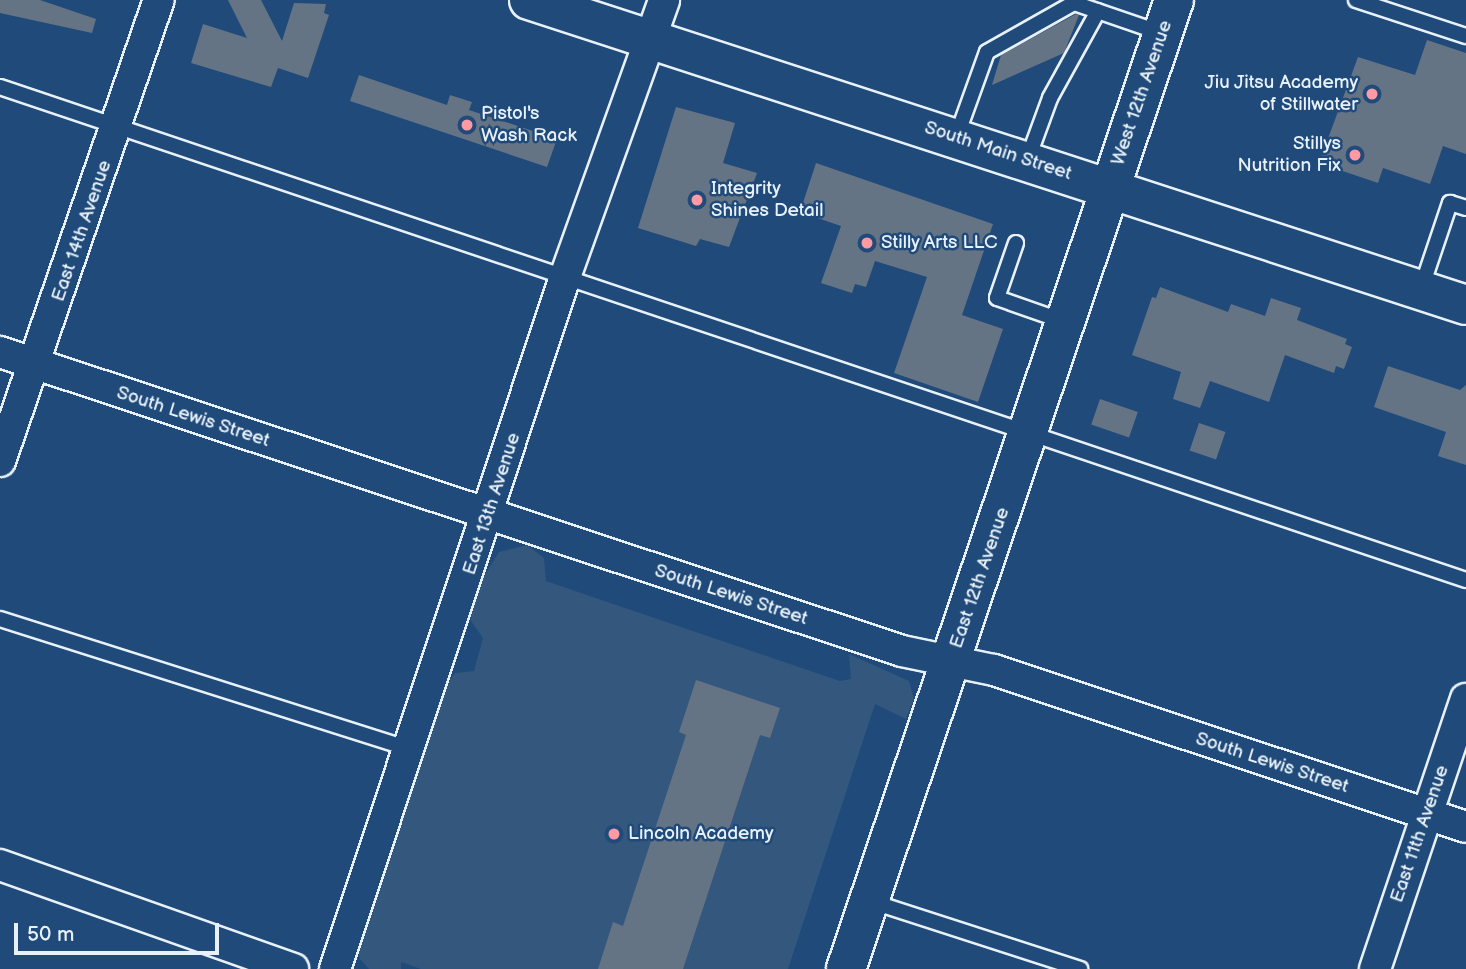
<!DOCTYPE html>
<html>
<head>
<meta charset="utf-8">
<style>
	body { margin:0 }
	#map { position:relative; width:1466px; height:969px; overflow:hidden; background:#1f4a7a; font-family:"Balsamiq Sans",sans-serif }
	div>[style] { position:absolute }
	.built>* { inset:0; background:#34577d }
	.building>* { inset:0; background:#657485; transform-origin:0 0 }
	.roads { filter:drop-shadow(2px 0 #e8f1f8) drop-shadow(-2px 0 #e8f1f8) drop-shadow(0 2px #e8f1f8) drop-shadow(0 -2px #e8f1f8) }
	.lane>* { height:14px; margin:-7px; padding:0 7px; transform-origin:7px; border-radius:7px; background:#1f4a7a }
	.street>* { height:30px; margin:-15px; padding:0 15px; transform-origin:15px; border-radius:15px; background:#1f4a7a }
	.secondary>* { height:38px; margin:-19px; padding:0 19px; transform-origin:19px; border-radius:19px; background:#1f4a7a }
	.dots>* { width:19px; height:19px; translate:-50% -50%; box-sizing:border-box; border:4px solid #1f4a7a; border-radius:50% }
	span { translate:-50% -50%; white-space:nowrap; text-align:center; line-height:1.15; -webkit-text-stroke:5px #1f4a7a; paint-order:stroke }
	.poi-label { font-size:19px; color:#e8f1f8 }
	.right { translate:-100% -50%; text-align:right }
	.left { translate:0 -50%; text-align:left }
	.street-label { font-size:19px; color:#e8f1f8 }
	.scale { position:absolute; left:14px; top:923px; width:205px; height:32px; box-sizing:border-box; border:4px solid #e8f1f8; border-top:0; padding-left:9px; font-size:21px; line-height:24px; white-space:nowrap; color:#e8f1f8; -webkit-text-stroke:5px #1f4a7a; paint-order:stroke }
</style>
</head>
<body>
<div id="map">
	<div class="built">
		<i style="clip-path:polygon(527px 545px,544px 558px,546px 581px,840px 681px,851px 679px,849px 654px,909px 681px,914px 699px,906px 719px,875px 704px,788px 969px,421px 969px,401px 962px,401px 969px,369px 969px,360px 959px,358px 949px,445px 687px,455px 673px,474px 671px,483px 638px,471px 621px,472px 596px,499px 552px)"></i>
	</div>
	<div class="building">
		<i style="clip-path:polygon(0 0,40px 0,96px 19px,92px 33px,0 13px)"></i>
		<i style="clip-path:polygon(228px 0,261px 0,282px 41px,294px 3px,326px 4px,324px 13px,329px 15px,308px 78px,278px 68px,271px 87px,191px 63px,203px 24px,247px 38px)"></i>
		<i style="clip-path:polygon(1076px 14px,1079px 15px,1064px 53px,992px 85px,1001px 55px)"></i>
		<i style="clip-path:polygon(1427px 40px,1466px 53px,1466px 154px,1443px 146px,1430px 184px,1383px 168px,1378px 183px,1319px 163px,1358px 57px,1415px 75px)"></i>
		<i style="clip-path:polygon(359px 75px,447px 105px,450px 95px,472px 102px,469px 110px,557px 139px,547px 167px,350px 101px)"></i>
		<i style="clip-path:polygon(676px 107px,735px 123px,723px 163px,757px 173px,729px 247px,700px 239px,696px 246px,638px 228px)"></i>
		<i style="clip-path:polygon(816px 163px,993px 224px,962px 315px,1003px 329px,978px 402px,894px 373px,927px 277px,875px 261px,866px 287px,855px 284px,852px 293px,821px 283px,841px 226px,800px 212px)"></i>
		<i style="clip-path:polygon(1160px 287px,1228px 312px,1231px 304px,1265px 316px,1271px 298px,1301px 308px,1297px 320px,1347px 339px,1345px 344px,1352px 347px,1344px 369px,1336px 366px,1334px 373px,1285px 355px,1269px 402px,1210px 381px,1200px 408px,1173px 399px,1181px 372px,1132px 355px,1152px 297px,1156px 298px)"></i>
		<i style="clip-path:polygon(1388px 366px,1460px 390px,1466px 385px,1466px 465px,1438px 456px,1446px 432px,1374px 407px)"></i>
		<i style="left:1100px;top:399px;width:40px;height:27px;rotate:19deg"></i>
		<i style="left:1199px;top:423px;width:28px;height:29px;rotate:19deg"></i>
		<i style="clip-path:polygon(696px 680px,780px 708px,770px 738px,760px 735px,683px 969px,598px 969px,613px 922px,623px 926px,686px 735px,679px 732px)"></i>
	</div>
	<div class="roads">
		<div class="lane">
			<i style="left:1356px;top:0;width:116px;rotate:18.1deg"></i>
			<i style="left:0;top:87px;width:1547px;rotate:18.59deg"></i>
			<i style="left:956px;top:138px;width:91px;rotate:-70.2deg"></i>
			<i style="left:987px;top:52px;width:100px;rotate:-29.4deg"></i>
			<i style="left:1074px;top:3px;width:92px;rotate:19deg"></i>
			<i style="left:1027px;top:161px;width:67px;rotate:-69.9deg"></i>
			<i style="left:1050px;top:98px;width:99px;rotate:-61.1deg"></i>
			<i style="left:1016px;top:243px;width:58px;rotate:109.1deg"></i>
			<i style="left:997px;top:298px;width:70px;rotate:19.2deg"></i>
			<i style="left:1421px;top:289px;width:91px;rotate:-71.4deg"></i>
			<i style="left:1450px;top:203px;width:17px;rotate:17deg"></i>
			<i style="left:0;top:619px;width:430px;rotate:17.6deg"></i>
			<i style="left:870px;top:901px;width:221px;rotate:17.9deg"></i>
		</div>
		<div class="street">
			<i style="left:0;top:352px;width:950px;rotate:18.34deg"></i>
			<i style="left:902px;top:651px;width:94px;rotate:11.7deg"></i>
			<i style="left:994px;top:670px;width:497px;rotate:18.4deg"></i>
			<i style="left:0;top:461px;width:488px;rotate:-71deg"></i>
			<i style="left:0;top:865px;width:311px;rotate:19.5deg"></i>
			<i style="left:335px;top:969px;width:729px;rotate:-71.61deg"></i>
			<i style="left:565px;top:277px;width:294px;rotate:-70.3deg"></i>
			<i style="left:1375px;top:969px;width:285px;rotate:-71.4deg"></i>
		</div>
		<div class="secondary">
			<i style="left:529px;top:0;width:985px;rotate:18.03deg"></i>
			<i style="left:846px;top:969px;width:1023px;rotate:-71.3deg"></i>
		</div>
	</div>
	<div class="dots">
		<i style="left:1372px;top:94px;background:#ff9aa2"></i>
		<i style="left:467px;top:125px;background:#ff9aa2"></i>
		<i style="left:1355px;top:155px;background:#ff9aa2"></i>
		<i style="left:697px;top:200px;background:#ff9aa2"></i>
		<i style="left:867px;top:243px;background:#ff9aa2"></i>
		<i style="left:614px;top:834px;background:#ff9aa2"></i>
	</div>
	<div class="poi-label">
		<span class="right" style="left:1358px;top:94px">Jiu Jitsu Academy<br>of Stillwater</span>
		<span class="left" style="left:481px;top:125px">Pistol's<br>Wash Rack</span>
		<span class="right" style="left:1341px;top:155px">Stillys<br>Nutrition Fix</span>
		<span class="left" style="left:711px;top:200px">Integrity<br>Shines Detail</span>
		<span class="left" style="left:881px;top:243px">Stilly Arts LLC</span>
		<span class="left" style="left:628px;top:834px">Lincoln Academy</span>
	</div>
	<div class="street-label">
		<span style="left:1142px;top:93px;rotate:-71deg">West 12th Avenue</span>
		<span style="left:998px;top:151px;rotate:18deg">South Main Street</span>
		<span style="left:82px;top:231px;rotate:-71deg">East 14th Avenue</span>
		<span style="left:193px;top:417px;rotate:18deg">South Lewis Street</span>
		<span style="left:492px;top:504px;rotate:-72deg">East 13th Avenue</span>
		<span style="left:980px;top:578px;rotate:-71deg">East 12th Avenue</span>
		<span style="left:731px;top:595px;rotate:18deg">South Lewis Street</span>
		<span style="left:1272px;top:763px;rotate:18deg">South Lewis Street</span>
		<span style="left:1420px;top:834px;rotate:-71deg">East 11th Avenue</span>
	</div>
	<div class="scale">50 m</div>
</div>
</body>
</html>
